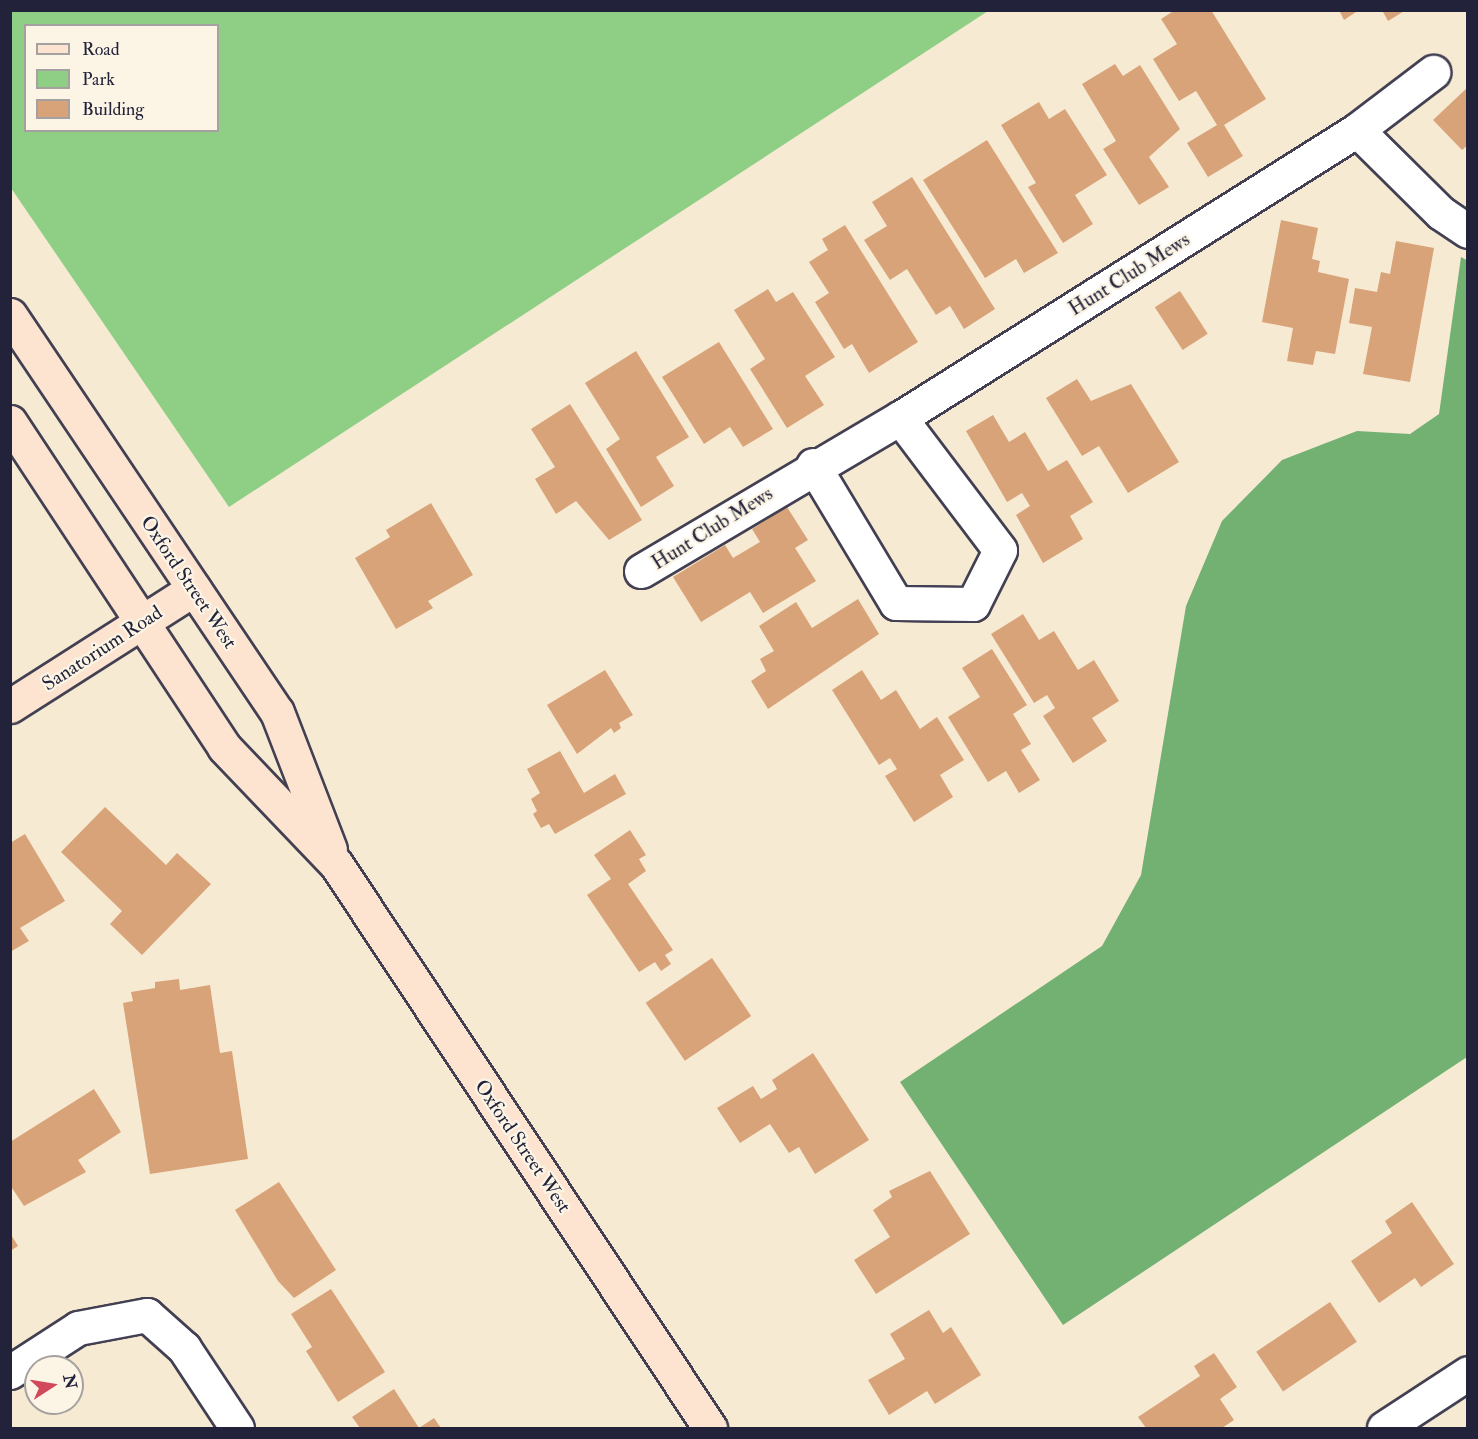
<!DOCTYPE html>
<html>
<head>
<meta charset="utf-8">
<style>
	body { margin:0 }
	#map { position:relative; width:1478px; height:1439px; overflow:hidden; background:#f6ead2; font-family:"IM FELL Double Pica",serif }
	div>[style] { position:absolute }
	.green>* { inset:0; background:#8ece85 }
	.forest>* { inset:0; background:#72b172 }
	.building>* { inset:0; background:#d9a37a; transform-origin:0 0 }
	.roads { filter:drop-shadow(2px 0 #424052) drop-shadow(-2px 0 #424052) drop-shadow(0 2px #424052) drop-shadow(0 -2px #424052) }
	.minor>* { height:33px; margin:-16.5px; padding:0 16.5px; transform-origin:16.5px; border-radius:16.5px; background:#fff }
	.tertiary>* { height:33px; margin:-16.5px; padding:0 16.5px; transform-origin:16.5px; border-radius:16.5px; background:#fff }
	.secondary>* { height:33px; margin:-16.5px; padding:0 16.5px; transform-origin:16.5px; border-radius:16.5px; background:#fde4d1 }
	span { translate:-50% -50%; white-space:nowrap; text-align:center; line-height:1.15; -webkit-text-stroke:4.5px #fcf5e5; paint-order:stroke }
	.street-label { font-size:20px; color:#22223b }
	.frame { position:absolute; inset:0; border:12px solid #22223b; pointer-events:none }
	.legend { position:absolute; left:24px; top:24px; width:195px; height:108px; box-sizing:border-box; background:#fcf5e5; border:2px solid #a5a1a1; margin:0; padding:8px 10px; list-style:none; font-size:18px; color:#22223b }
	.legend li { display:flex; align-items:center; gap:12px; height:30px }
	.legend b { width:30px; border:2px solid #a5a1a1 }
	.north { position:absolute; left:24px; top:1355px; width:60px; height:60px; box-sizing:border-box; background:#fcf5e5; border:2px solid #a5a1a1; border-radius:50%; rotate:78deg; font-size:16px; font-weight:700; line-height:24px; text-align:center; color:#22223b }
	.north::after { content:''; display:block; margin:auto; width:21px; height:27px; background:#d1495b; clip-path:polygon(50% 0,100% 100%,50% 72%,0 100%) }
</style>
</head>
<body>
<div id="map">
	<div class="green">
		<i style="clip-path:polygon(evenodd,10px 11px,11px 10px,988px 11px,229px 507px,11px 188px,10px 11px,26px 26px,218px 26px,218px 130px,26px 130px,26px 26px)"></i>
	</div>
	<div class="forest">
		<i style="clip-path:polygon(1461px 257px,1468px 261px,1467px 1057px,1063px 1325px,900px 1082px,1102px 946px,1141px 875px,1186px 606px,1222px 521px,1282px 460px,1357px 431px,1410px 434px,1439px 414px)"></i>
	</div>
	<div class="building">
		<i style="clip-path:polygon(1175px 10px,1211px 10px,1266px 99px,1224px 125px,1243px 156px,1208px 177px,1187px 143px,1217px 125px,1196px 91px,1179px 101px,1153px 59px,1177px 44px,1161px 19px)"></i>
		<i style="clip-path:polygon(1339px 10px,1359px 10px,1344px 20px)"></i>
		<i style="clip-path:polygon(1382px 10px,1406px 10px,1388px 21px)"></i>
		<i style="clip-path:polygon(1115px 64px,1123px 76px,1140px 65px,1180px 129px,1149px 157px,1169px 187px,1139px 205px,1103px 149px,1116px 141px,1082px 84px)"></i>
		<i style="clip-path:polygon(1468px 87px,1468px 145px,1462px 150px,1433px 120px)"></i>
		<i style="clip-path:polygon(1039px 102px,1049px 119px,1065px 109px,1107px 175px,1075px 195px,1093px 224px,1063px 243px,1028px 187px,1036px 183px,1001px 125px)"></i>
		<i style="clip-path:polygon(987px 140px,1058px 253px,1024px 273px,1016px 259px,985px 278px,923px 180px)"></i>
		<i style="clip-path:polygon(912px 177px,995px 309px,964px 329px,950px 306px,936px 315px,907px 269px,890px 280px,864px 240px,887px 226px,872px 202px)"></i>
		<i style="clip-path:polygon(1281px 220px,1318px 228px,1312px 259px,1320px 261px,1318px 272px,1349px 279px,1335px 354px,1316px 351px,1313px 365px,1287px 361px,1293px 328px,1262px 322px)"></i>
		<i style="clip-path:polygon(845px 225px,918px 342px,869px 373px,852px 344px,844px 349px,815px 302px,829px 293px,809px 262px,828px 250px,822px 239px)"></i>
		<i style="clip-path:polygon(1396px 241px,1434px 248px,1410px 382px,1363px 374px,1372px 327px,1349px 323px,1355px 288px,1377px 292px,1381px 272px,1390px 274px)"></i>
		<i style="clip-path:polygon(768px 289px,776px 302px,793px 292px,835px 357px,805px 376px,824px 405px,787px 428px,750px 369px,765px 359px,734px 310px)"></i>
		<i style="left:1180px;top:291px;width:51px;height:30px;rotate:57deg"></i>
		<i style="clip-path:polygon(719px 342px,773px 429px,743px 447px,730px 427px,704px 444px,662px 377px)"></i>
		<i style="clip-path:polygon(636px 351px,689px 437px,656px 457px,674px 486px,641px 507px,606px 449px,620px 439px,585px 383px)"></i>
		<i style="clip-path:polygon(1077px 379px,1091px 401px,1131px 384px,1179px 462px,1128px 493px,1099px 446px,1082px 456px,1046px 398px)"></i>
		<i style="clip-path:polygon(570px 404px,642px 520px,609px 540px,576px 501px,556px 514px,535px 479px,555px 467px,531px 429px)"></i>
		<i style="clip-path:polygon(993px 415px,1009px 442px,1025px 432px,1048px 471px,1067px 460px,1093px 502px,1070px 516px,1083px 539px,1043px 563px,1016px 515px,1030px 506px,1022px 493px,1007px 502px,966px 431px)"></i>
		<i style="clip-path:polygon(431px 503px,473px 575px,428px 601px,433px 608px,396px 629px,355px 558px,390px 537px,386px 530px)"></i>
		<i style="clip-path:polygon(787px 507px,808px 540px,795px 548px,816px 581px,763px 613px,750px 592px,701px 622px,673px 577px,725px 545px,733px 558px,760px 542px,752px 529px)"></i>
		<i style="clip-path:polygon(858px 599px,879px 634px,768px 709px,751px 681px,766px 671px,760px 659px,774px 651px,759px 626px,796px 602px,812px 628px)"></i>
		<i style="clip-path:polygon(1023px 614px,1039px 640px,1054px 631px,1078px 670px,1094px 660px,1119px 701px,1092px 718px,1107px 741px,1073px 763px,1043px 716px,1055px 708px,1047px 695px,1034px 703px,991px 634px)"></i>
		<i style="clip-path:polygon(992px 649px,1027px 705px,1013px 714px,1031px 744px,1021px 750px,1040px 780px,1019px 793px,1006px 771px,988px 782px,948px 717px,980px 697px,962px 668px)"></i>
		<i style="clip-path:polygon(605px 670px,633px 715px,619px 723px,621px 728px,614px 733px,611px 728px,577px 754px,547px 705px)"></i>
		<i style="clip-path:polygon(862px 670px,881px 700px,896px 690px,920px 729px,937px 717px,964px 760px,940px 775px,953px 797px,914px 822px,885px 776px,897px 769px,890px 758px,879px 765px,832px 690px)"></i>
		<i style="clip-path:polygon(560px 751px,584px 793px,615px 774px,626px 794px,555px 834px,549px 824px,541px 828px,533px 814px,537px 811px,531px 799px,540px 793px,527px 769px)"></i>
		<i style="clip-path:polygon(105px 807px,166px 865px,177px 853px,211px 884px,142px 955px,110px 924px,122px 911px,61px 852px)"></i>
		<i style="clip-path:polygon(630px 830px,646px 855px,639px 859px,646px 871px,628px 884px,673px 950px,665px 955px,671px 964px,661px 971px,655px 962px,639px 972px,587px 895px,611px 879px,594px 855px)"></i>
		<i style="clip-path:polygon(25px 834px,65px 901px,20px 928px,29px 941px,10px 952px,10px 843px)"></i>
		<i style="left:712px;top:958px;width:70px;height:80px;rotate:56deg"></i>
		<i style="clip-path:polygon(179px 979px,180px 990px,210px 985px,220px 1053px,232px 1051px,248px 1159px,150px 1174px,123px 1003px,133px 1001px,131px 992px,155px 988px,155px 982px)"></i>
		<i style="clip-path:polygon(813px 1053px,869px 1140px,815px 1174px,799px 1147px,789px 1153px,770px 1124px,740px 1143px,717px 1108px,753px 1086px,761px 1099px,777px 1089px,772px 1080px)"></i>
		<i style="clip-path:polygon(94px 1089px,121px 1132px,78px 1160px,86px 1172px,24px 1206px,10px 1185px,10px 1142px)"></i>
		<i style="clip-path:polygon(930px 1171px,970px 1234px,876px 1294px,854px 1260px,890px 1237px,873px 1210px,892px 1197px,889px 1191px)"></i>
		<i style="clip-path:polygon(279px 1182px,336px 1270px,294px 1298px,278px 1281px,235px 1210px)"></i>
		<i style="clip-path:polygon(1412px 1202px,1454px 1264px,1421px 1287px,1415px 1278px,1379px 1303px,1351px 1261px,1392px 1233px,1385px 1221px)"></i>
		<i style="clip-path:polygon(10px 1233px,18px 1246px,10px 1251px)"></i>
		<i style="clip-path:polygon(331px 1289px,385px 1372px,338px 1402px,306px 1351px,312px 1347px,291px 1314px)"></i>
		<i style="left:1330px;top:1302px;width:48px;height:89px;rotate:56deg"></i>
		<i style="clip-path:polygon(929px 1310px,943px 1333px,951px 1327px,981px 1375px,935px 1404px,927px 1391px,889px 1415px,868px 1380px,905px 1359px,890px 1334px)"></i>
		<i style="clip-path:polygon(1214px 1353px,1237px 1387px,1220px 1399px,1234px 1420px,1222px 1428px,1146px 1428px,1138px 1417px,1200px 1376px,1194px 1366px)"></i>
		<i style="clip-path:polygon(394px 1389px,419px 1428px,434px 1418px,441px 1428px,360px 1428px,352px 1417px)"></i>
	</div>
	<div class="roads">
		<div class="minor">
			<i style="left:1357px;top:130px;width:118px;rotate:44.7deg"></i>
			<i style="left:1441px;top:213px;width:32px;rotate:34deg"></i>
			<i style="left:813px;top:465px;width:161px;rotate:59deg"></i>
			<i style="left:896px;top:603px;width:77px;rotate:0.7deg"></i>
			<i style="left:973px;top:604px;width:60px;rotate:-63.4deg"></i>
			<i style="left:1000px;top:550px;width:166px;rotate:-127.1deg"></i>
			<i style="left:641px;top:571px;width:301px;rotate:-30.6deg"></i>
			<i style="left:900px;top:418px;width:540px;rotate:-32.22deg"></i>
			<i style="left:1357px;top:130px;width:96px;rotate:-37.3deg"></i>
			<i style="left:10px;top:1372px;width:81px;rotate:-32.9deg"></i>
			<i style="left:78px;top:1328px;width:70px;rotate:-10.7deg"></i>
			<i style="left:147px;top:1315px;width:50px;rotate:41.7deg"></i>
			<i style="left:184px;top:1348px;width:96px;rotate:56.5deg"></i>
		</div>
		<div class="tertiary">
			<i style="left:1384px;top:1428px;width:100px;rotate:-33.2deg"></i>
		</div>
		<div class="secondary">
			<i style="left:10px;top:315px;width:478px;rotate:56.1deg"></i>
			<i style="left:277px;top:712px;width:147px;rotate:68.9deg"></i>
			<i style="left:10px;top:422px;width:389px;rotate:56.6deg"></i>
			<i style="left:224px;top:747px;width:162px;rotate:46.3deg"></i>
			<i style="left:336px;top:864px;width:677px;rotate:56.45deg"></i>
			<i style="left:10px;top:706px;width:218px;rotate:-32.5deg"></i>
		</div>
	</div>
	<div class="street-label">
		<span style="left:1129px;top:274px;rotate:-32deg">Hunt Club Mews</span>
		<span style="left:712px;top:528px;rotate:-32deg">Hunt Club Mews</span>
		<span style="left:189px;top:582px;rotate:56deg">Oxford Street West</span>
		<span style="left:102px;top:648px;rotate:-33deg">Sanatorium Road</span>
		<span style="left:523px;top:1146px;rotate:56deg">Oxford Street West</span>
	</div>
	<div class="frame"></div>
	<ul class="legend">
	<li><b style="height:8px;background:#fde4d1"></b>Road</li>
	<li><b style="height:16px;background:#8ece85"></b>Park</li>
	<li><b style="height:16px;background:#d9a37a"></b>Building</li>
	</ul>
	<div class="north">N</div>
</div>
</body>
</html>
